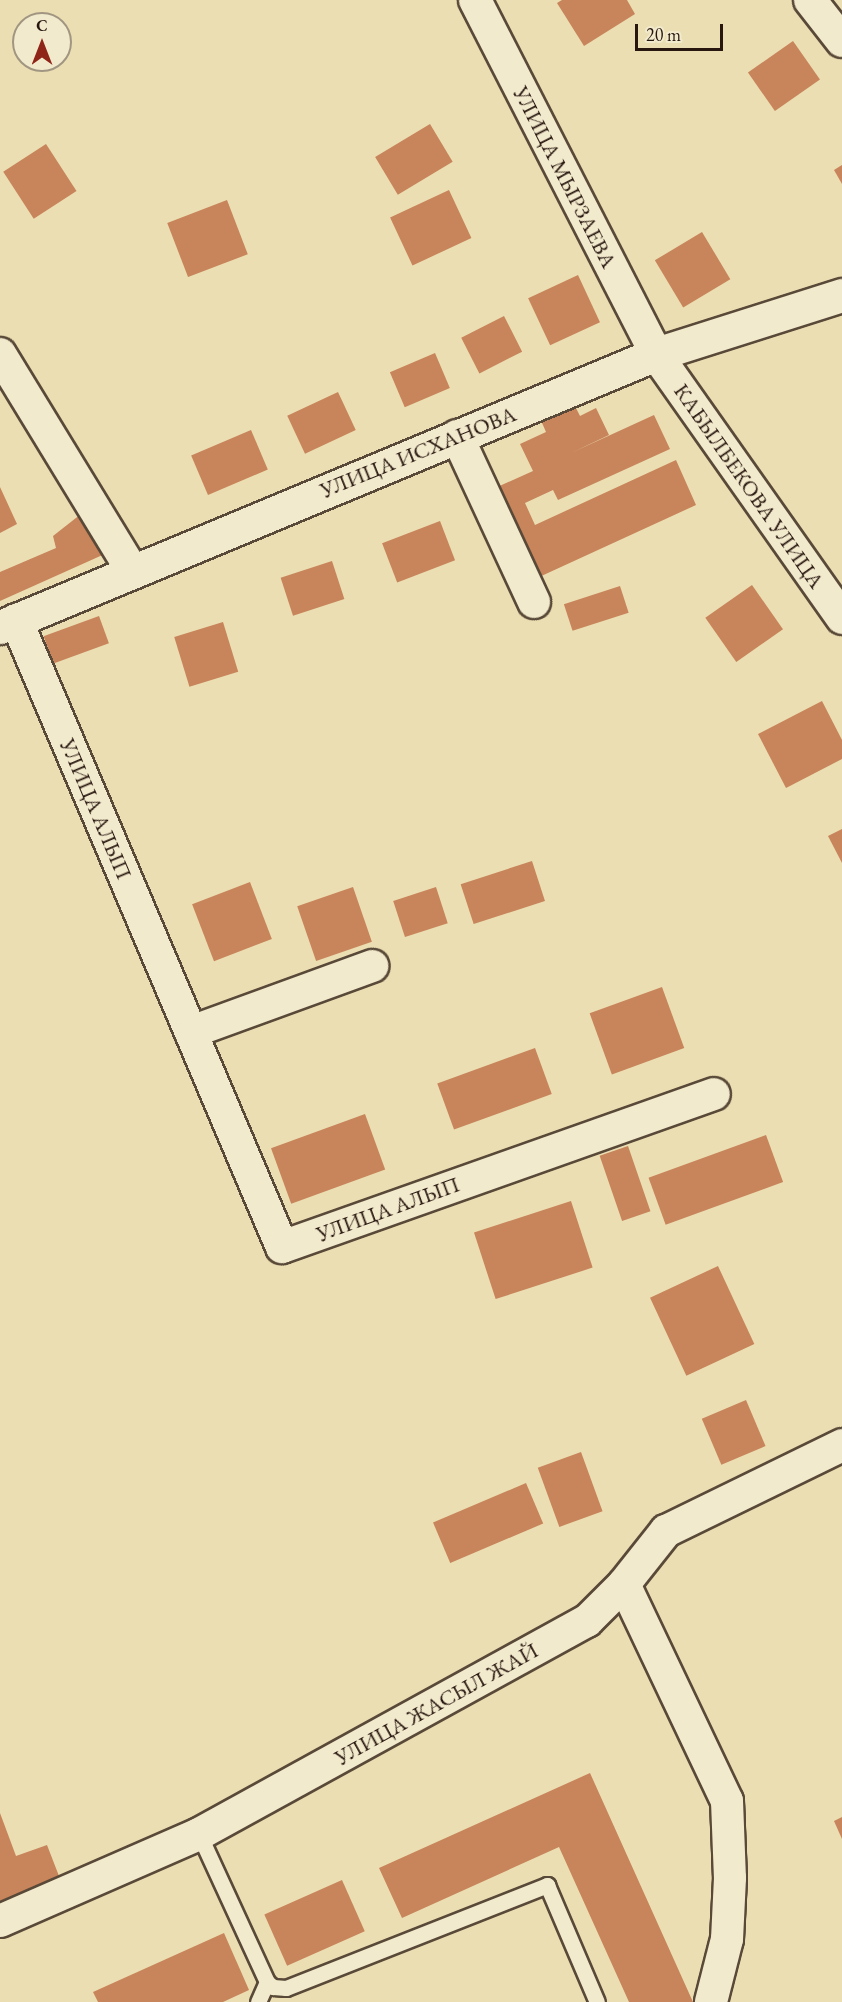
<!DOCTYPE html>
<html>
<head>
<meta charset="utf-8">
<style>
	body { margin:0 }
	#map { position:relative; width:842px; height:2002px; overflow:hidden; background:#ebdeb2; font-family:"EB Garamond",serif }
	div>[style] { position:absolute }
	.building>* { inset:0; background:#c8845a; transform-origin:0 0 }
	.roads { filter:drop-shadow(2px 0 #594938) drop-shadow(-2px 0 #594938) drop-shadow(0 2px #594938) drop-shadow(0 -2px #594938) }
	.service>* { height:15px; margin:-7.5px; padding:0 7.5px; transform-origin:7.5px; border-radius:7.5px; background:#f2eacd }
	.minor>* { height:32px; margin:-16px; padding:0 16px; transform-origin:16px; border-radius:16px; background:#f2eacd }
	.secondary>* { height:33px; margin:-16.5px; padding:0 16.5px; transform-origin:16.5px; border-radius:16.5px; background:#f2eacd }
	span { translate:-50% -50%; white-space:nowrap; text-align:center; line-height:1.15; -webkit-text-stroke:4.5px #f2eacd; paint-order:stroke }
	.street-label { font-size:22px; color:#28170f }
	.north { position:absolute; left:12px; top:12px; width:60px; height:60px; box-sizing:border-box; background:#f2eacd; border:2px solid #a19681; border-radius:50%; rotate:0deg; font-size:16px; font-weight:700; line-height:24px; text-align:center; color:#28170f }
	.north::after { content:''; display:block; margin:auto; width:21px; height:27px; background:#8f2418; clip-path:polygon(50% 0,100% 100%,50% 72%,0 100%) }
	.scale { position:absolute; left:635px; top:24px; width:88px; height:27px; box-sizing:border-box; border:3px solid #28170f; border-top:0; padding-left:8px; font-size:18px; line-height:21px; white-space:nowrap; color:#28170f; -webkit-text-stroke:4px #f2eacd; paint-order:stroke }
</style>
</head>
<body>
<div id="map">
	<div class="building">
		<i style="clip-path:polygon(562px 0,627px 0,635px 14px,584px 46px,557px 3px)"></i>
		<i style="left:793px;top:41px;width:47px;height:55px;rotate:55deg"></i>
		<i style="left:430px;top:124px;width:44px;height:64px;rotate:59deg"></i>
		<i style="left:46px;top:144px;width:56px;height:51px;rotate:57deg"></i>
		<i style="clip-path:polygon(842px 165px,842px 184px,834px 170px)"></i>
		<i style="left:449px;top:190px;width:53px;height:65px;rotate:65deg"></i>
		<i style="left:227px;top:200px;width:58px;height:64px;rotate:69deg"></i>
		<i style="left:702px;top:232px;width:55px;height:55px;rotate:59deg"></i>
		<i style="left:578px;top:275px;width:52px;height:55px;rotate:65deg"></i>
		<i style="left:504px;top:316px;width:40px;height:48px;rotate:63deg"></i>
		<i style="left:435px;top:353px;width:38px;height:49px;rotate:67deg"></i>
		<i style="left:338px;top:392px;width:42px;height:56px;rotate:65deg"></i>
		<i style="clip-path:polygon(569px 394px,580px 416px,596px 408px,609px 435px,571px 453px,654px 415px,670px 449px,558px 500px,553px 490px,525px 503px,535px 525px,676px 460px,696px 505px,537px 578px,495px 488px,533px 471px,520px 444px,546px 432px,536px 409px)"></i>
		<i style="left:251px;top:430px;width:43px;height:65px;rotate:67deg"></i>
		<i style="clip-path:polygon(0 487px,17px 524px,0 533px)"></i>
		<i style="clip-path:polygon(81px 514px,107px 553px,0 601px,0 572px,56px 548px,53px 536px)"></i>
		<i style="left:440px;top:521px;width:42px;height:62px;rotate:69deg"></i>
		<i style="left:332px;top:561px;width:40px;height:54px;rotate:72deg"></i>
		<i style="left:752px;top:585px;width:54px;height:57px;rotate:55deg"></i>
		<i style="left:620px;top:586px;width:28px;height:59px;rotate:72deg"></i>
		<i style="left:99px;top:616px;width:29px;height:59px;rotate:70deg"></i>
		<i style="left:223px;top:622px;width:52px;height:51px;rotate:73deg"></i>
		<i style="clip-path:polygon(822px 701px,842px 740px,842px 759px,786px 788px,758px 734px)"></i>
		<i style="clip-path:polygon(842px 829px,842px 863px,828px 836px)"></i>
		<i style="left:532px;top:861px;width:42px;height:75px;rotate:72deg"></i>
		<i style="left:250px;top:882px;width:61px;height:62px;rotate:69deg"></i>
		<i style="left:353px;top:887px;width:58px;height:59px;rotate:71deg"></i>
		<i style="left:436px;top:887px;width:38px;height:45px;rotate:72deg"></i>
		<i style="left:662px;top:987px;width:65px;height:77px;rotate:70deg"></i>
		<i style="left:535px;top:1048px;width:49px;height:104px;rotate:70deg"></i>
		<i style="left:365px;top:1114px;width:59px;height:100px;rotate:70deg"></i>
		<i style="left:766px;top:1135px;width:50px;height:125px;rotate:70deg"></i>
		<i style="left:628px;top:1146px;width:69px;height:30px;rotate:71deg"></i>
		<i style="left:571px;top:1201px;width:70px;height:102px;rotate:72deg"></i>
		<i style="left:718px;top:1266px;width:86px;height:75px;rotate:65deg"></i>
		<i style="left:746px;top:1400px;width:50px;height:48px;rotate:67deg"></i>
		<i style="left:581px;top:1452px;width:63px;height:46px;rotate:70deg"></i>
		<i style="left:526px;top:1483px;width:44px;height:101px;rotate:67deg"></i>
		<i style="clip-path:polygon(590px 1773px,693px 2002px,629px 2002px,559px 1847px,402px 1918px,379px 1868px)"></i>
		<i style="clip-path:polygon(0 1813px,16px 1856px,47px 1845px,64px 1889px,0 1912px)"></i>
		<i style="clip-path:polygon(842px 1817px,842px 1839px,834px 1821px)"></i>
		<i style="left:342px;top:1880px;width:56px;height:85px;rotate:66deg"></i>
		<i style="clip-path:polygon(224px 1933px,249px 1990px,223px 2002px,98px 2002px,93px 1992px)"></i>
	</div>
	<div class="roads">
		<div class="service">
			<i style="left:199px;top:1834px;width:163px;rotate:65.3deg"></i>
			<i style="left:267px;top:1982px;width:8px;rotate:40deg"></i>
			<i style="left:273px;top:1987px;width:13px;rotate:4deg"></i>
			<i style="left:286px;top:1988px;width:281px;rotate:-21.5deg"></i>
			<i style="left:547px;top:1885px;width:127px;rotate:66.9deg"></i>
			<i style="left:258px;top:2002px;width:22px;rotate:-66deg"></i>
		</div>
		<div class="minor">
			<i style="left:475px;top:0;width:398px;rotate:62.9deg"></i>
			<i style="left:656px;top:354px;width:323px;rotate:54.8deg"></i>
			<i style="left:810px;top:0;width:52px;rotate:52deg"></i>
			<i style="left:0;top:354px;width:253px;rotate:58.6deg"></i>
			<i style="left:457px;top:436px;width:183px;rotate:65.1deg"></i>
			<i style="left:16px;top:620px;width:681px;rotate:67.01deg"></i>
			<i style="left:282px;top:1247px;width:458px;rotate:-19.5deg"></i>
			<i style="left:191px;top:1032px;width:193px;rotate:-20deg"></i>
			<i style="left:624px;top:1584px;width:240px;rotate:64.6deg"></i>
			<i style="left:727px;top:1801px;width:77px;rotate:87.8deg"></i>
			<i style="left:730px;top:1878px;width:61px;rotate:92.8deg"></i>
			<i style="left:727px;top:1939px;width:65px;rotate:104.3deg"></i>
			<i style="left:0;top:1921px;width:217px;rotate:-23.6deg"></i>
			<i style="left:199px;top:1834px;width:443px;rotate:-28.8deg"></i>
			<i style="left:587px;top:1621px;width:52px;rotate:-45deg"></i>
			<i style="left:624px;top:1584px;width:68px;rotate:-51.6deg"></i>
			<i style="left:666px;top:1531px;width:196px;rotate:-26deg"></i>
		</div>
		<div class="secondary">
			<i style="left:0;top:627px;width:711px;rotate:-22.6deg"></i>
			<i style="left:656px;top:354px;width:195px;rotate:-17.6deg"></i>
		</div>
	</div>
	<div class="street-label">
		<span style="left:565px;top:177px;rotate:63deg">УЛИЦА МЫРЗАЕВА</span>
		<span style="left:418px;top:452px;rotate:-22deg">УЛИЦА ИСХАНОВА</span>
		<span style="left:749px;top:486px;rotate:55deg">КАБЫЛБЕКОВА УЛИЦА</span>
		<span style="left:96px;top:809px;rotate:67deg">УЛИЦА АЛЫП</span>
		<span style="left:388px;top:1209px;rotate:-20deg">УЛИЦА АЛЫП</span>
		<span style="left:436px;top:1704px;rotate:-29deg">УЛИЦА ЖАСЫЛ ЖАЙ</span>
	</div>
	<div class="north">С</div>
	<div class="scale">20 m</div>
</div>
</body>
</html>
